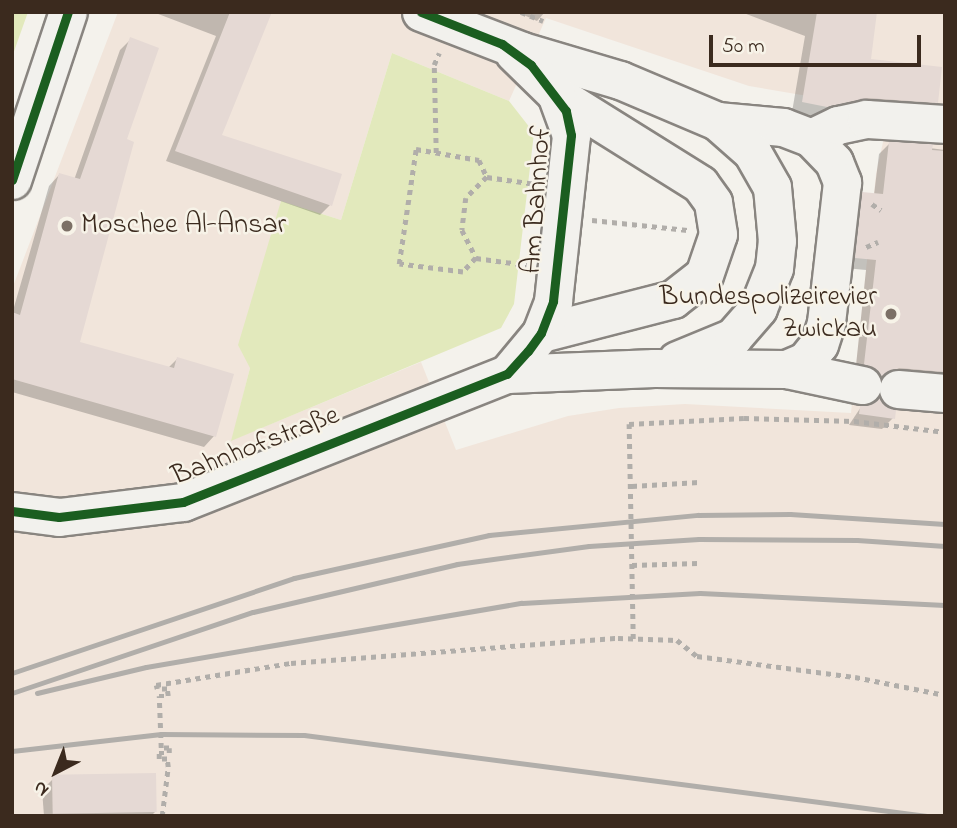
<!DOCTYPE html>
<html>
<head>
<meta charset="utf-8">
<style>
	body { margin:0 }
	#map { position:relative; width:957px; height:828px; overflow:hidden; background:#f4f2ec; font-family:"Indie Flower",sans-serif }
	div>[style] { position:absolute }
	.built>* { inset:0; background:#f1e5db }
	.green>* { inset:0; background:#e2e9bc }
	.shadow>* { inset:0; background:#0003 }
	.building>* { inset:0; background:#e5d9d4; transform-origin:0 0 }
	.path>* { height:4.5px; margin-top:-2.25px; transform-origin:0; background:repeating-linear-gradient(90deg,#b1aeaa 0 5px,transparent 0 10px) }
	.roads { filter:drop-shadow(2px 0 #898580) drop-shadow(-2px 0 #898580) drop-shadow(0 2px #898580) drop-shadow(0 -2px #898580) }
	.minor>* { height:37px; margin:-18.5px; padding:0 18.5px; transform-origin:18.5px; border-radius:18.5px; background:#f2f1ed }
	.rail>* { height:5px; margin:-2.5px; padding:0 2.5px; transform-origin:2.5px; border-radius:2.5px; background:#b1aeaa }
	.cycleway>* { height:9px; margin:-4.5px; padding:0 4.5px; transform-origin:4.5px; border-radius:4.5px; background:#1b5e20 }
	.dots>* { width:19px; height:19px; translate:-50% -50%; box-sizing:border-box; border:4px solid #f7f3e8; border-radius:50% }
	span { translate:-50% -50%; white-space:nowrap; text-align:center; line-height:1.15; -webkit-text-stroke:5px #f7f3e8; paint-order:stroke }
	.street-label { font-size:28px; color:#3b2a1e }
	.poi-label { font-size:28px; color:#3b2a1e }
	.left { translate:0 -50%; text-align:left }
	.right { translate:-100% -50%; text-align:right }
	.frame { position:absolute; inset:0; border:14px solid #3b2a1e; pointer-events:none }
	.north { position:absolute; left:21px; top:737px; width:70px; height:70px; -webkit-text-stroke:5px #f7f3e8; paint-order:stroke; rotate:222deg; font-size:19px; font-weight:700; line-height:28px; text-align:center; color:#3b2a1e }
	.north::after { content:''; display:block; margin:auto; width:24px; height:32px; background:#3b2a1e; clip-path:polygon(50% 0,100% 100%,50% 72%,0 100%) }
	.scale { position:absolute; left:709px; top:35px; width:212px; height:32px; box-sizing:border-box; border:4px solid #3b2a1e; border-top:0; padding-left:9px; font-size:21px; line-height:24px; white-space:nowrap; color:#3b2a1e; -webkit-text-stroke:5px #f7f3e8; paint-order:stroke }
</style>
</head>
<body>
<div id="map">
	<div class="built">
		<i style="clip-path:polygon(evenodd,118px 12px,945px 12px,945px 816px,12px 816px,12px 289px,118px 12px,546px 18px,749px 86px,890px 110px,876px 174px,851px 413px,685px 404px,619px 408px,568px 416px,456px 450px,421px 362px,232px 440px,250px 368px,281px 201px,341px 220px,392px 53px,509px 101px,546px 18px)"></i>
	</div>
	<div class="green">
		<i style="clip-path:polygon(12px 12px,28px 12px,12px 57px)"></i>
		<i style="clip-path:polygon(392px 53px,509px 101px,534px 133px,514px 304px,501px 328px,231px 441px,250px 368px,238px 345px,281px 201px,341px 220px)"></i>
	</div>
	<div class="shadow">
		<i style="clip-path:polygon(153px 12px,270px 12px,219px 136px,330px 205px,320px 215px,166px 161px,216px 36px)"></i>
		<i style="clip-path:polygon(517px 12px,545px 12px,537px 21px)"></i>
		<i style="clip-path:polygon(741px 12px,875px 12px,869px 60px,936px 102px,926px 112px,816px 116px,792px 112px,805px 36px)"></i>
		<i style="clip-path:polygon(131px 39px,125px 140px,77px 343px,168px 368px,177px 359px,214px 436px,204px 447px,12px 392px,12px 314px,49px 186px,59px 175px,74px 180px,120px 50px)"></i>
		<i style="clip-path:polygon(890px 143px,945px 150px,945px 388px,887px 378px,870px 386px,855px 375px,866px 270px,845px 268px,852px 204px,863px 193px,874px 195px,879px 154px)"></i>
		<i style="clip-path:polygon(861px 407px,893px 418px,882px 429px,849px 425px)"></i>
		<i style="clip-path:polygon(53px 779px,156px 811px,151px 816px,44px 816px,42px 790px)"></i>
	</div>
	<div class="building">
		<i style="clip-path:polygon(230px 12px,272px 12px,222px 135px,342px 174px,332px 206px,175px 151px)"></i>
		<i style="clip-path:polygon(817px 12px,877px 12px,871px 59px,942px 67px,938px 103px,867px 98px,827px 107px,802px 102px)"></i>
		<i style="clip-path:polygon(130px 37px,159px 48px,127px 139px,134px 142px,80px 342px,174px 368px,177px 357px,234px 374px,216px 437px,12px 379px,12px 312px,20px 315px,59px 173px,80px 179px)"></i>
		<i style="clip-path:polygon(889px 141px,933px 144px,932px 150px,945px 151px,945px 372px,899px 368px,881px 377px,864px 364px,876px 260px,855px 258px,862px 192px,883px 194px)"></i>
		<i style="clip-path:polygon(879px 397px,896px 410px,895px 419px,859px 414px,860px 406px)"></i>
		<i style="left:156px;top:773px;width:39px;height:104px;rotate:89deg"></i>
	</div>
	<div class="path">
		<i style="left:521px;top:12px;width:24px;rotate:22deg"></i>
		<i style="left:416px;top:149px;width:64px;rotate:9.9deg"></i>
		<i style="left:479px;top:160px;width:19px;rotate:65deg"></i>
		<i style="left:487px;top:177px;width:30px;rotate:135deg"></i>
		<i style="left:466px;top:198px;width:32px;rotate:97deg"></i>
		<i style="left:462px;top:230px;width:31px;rotate:63deg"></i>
		<i style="left:476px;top:258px;width:19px;rotate:133deg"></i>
		<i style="left:463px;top:272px;width:64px;rotate:-172.9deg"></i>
		<i style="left:399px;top:264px;width:116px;rotate:-81.6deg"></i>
		<i style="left:436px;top:153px;width:88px;rotate:-91.3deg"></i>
		<i style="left:434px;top:65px;width:13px;rotate:-67deg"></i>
		<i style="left:487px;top:177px;width:49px;rotate:8.3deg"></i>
		<i style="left:872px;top:204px;width:11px;rotate:34deg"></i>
		<i style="left:592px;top:220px;width:96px;rotate:6deg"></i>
		<i style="left:866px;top:247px;width:13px;rotate:-23deg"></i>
		<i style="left:476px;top:258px;width:51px;rotate:7.8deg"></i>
		<i style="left:632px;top:486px;width:67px;rotate:-3.4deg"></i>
		<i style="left:632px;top:565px;width:66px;rotate:-1.7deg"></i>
		<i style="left:633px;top:639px;width:215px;rotate:-91.1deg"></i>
		<i style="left:629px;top:424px;width:115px;rotate:-3deg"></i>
		<i style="left:744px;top:418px;width:110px;rotate:1.6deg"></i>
		<i style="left:854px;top:421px;width:92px;rotate:6.9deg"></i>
		<i style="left:162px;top:816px;width:49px;rotate:-83deg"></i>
		<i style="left:168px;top:767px;width:8px;rotate:-97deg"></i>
		<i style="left:167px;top:759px;width:8px;rotate:180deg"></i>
		<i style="left:159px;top:759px;width:6px;rotate:-90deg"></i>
		<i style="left:159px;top:753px;width:10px"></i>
		<i style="left:169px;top:753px;width:5px;rotate:-90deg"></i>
		<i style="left:169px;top:748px;width:8px;rotate:180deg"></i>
		<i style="left:161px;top:748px;width:52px;rotate:-92.2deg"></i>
		<i style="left:159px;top:696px;width:9px"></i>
		<i style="left:168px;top:696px;width:7px;rotate:-98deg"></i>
		<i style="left:167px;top:689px;width:10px;rotate:180deg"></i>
		<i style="left:157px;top:689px;width:4px;rotate:-104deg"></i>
		<i style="left:156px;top:685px;width:137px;rotate:-9.3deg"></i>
		<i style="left:291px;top:663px;width:328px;rotate:-4.4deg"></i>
		<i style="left:618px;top:638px;width:59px;rotate:1.9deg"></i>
		<i style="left:677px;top:640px;width:26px;rotate:39deg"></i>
		<i style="left:697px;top:656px;width:159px;rotate:7.6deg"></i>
		<i style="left:855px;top:677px;width:92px;rotate:11.3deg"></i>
	</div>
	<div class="roads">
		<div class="minor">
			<i style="left:421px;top:12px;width:108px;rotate:21.1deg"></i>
			<i style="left:522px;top:51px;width:102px;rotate:16.5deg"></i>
			<i style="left:620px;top:80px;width:105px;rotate:22.9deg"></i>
			<i style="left:717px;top:121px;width:66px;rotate:5.2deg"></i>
			<i style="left:783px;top:127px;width:30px;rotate:21deg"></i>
			<i style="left:811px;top:138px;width:33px;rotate:46deg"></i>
			<i style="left:834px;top:162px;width:22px;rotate:68deg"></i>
			<i style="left:842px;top:182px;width:142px;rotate:96.5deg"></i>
			<i style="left:826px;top:323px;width:22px;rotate:108deg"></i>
			<i style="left:819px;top:344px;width:22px;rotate:129deg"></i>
			<i style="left:805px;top:361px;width:21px;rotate:157deg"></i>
			<i style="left:786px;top:369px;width:132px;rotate:-179.6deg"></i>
			<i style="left:654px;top:368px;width:147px;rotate:177.7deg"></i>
			<i style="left:811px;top:138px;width:30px;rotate:-26deg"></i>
			<i style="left:838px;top:125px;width:29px;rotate:-12deg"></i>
			<i style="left:866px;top:119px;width:79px;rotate:3.6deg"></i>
			<i style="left:12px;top:180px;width:177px;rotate:-71.6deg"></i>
			<i style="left:541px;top:333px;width:136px;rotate:-14.4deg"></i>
			<i style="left:673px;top:299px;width:39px;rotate:-38deg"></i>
			<i style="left:704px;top:275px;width:43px;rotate:-71.1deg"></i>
			<i style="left:718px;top:234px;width:32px;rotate:-99deg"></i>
			<i style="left:713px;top:202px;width:22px;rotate:-126deg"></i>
			<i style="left:700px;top:184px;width:170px;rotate:-148deg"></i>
			<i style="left:677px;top:360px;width:61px;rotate:-22.3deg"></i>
			<i style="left:733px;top:337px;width:38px;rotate:-49deg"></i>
			<i style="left:758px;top:308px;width:43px;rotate:-68.2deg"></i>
			<i style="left:774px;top:268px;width:27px;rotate:-84deg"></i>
			<i style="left:777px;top:241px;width:54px;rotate:-95.3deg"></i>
			<i style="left:772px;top:187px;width:40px;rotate:-119.7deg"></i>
			<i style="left:752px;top:152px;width:47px;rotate:-138.5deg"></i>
			<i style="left:786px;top:369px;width:78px;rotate:11.9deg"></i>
			<i style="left:898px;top:389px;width:47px;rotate:4.9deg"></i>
			<i style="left:12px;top:511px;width:47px;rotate:7.3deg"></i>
			<i style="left:59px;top:517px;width:125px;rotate:-6.9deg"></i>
			<i style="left:183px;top:502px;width:348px;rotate:-21.6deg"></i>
			<i style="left:507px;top:374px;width:53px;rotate:-50.3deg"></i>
			<i style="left:541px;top:333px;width:34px;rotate:-69deg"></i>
			<i style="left:553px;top:301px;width:167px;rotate:-83.8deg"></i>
			<i style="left:571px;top:135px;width:44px;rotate:-110.1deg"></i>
			<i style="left:556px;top:94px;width:59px;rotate:-135.7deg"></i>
		</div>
	</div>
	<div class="rail">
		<i style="left:12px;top:673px;width:298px;rotate:-18.6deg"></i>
		<i style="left:294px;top:578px;width:200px;rotate:-12.4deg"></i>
		<i style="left:489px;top:535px;width:210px;rotate:-5.5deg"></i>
		<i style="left:698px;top:515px;width:92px;rotate:-0.6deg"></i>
		<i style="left:790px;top:514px;width:155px;rotate:3.7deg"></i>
		<i style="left:12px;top:693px;width:254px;rotate:-18.6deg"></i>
		<i style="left:253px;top:612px;width:210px;rotate:-13.2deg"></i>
		<i style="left:457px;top:564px;width:133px;rotate:-7.8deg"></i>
		<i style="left:589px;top:546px;width:110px;rotate:-3.6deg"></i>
		<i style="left:699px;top:539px;width:158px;rotate:0.4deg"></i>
		<i style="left:857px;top:540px;width:88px;rotate:3.9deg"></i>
		<i style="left:37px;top:693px;width:112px;rotate:-13.4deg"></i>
		<i style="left:146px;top:667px;width:381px;rotate:-9.7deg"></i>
		<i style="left:522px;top:603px;width:178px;rotate:-3.2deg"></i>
		<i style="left:700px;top:593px;width:245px;rotate:2.8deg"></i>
		<i style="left:12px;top:751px;width:150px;rotate:-6.5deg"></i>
		<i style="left:161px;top:734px;width:143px;rotate:0.4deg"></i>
		<i style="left:304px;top:735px;width:628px;rotate:7.41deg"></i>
	</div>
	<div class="cycleway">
		<i style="left:12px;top:180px;width:177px;rotate:-71.6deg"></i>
		<i style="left:12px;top:511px;width:47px;rotate:7.3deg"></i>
		<i style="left:59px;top:517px;width:125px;rotate:-6.9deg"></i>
		<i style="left:183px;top:502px;width:348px;rotate:-21.6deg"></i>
		<i style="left:507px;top:374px;width:31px;rotate:-48deg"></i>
		<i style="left:528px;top:351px;width:22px;rotate:-54deg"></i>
		<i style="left:541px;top:333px;width:34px;rotate:-69deg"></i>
		<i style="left:553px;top:301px;width:167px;rotate:-83.8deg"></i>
		<i style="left:571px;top:135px;width:25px;rotate:-102deg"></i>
		<i style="left:566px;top:111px;width:58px;rotate:-127.3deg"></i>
		<i style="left:531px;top:65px;width:36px;rotate:-144deg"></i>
		<i style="left:502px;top:44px;width:87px;rotate:-158.4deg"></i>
	</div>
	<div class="dots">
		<i style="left:67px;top:226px;background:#7c7066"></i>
		<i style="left:891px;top:314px;background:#7c7066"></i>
	</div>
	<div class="street-label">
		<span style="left:538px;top:200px;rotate:-86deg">Am Bahnhof</span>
		<span style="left:256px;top:447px;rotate:-21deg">Bahnhofstraße</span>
	</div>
	<div class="poi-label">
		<span class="left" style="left:81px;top:226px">Moschee Al-Ansar</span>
		<span class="right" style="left:877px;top:314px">Bundespolizeirevier<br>Zwickau</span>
	</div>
	<div class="frame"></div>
	<div class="north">N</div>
	<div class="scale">50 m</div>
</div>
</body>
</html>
